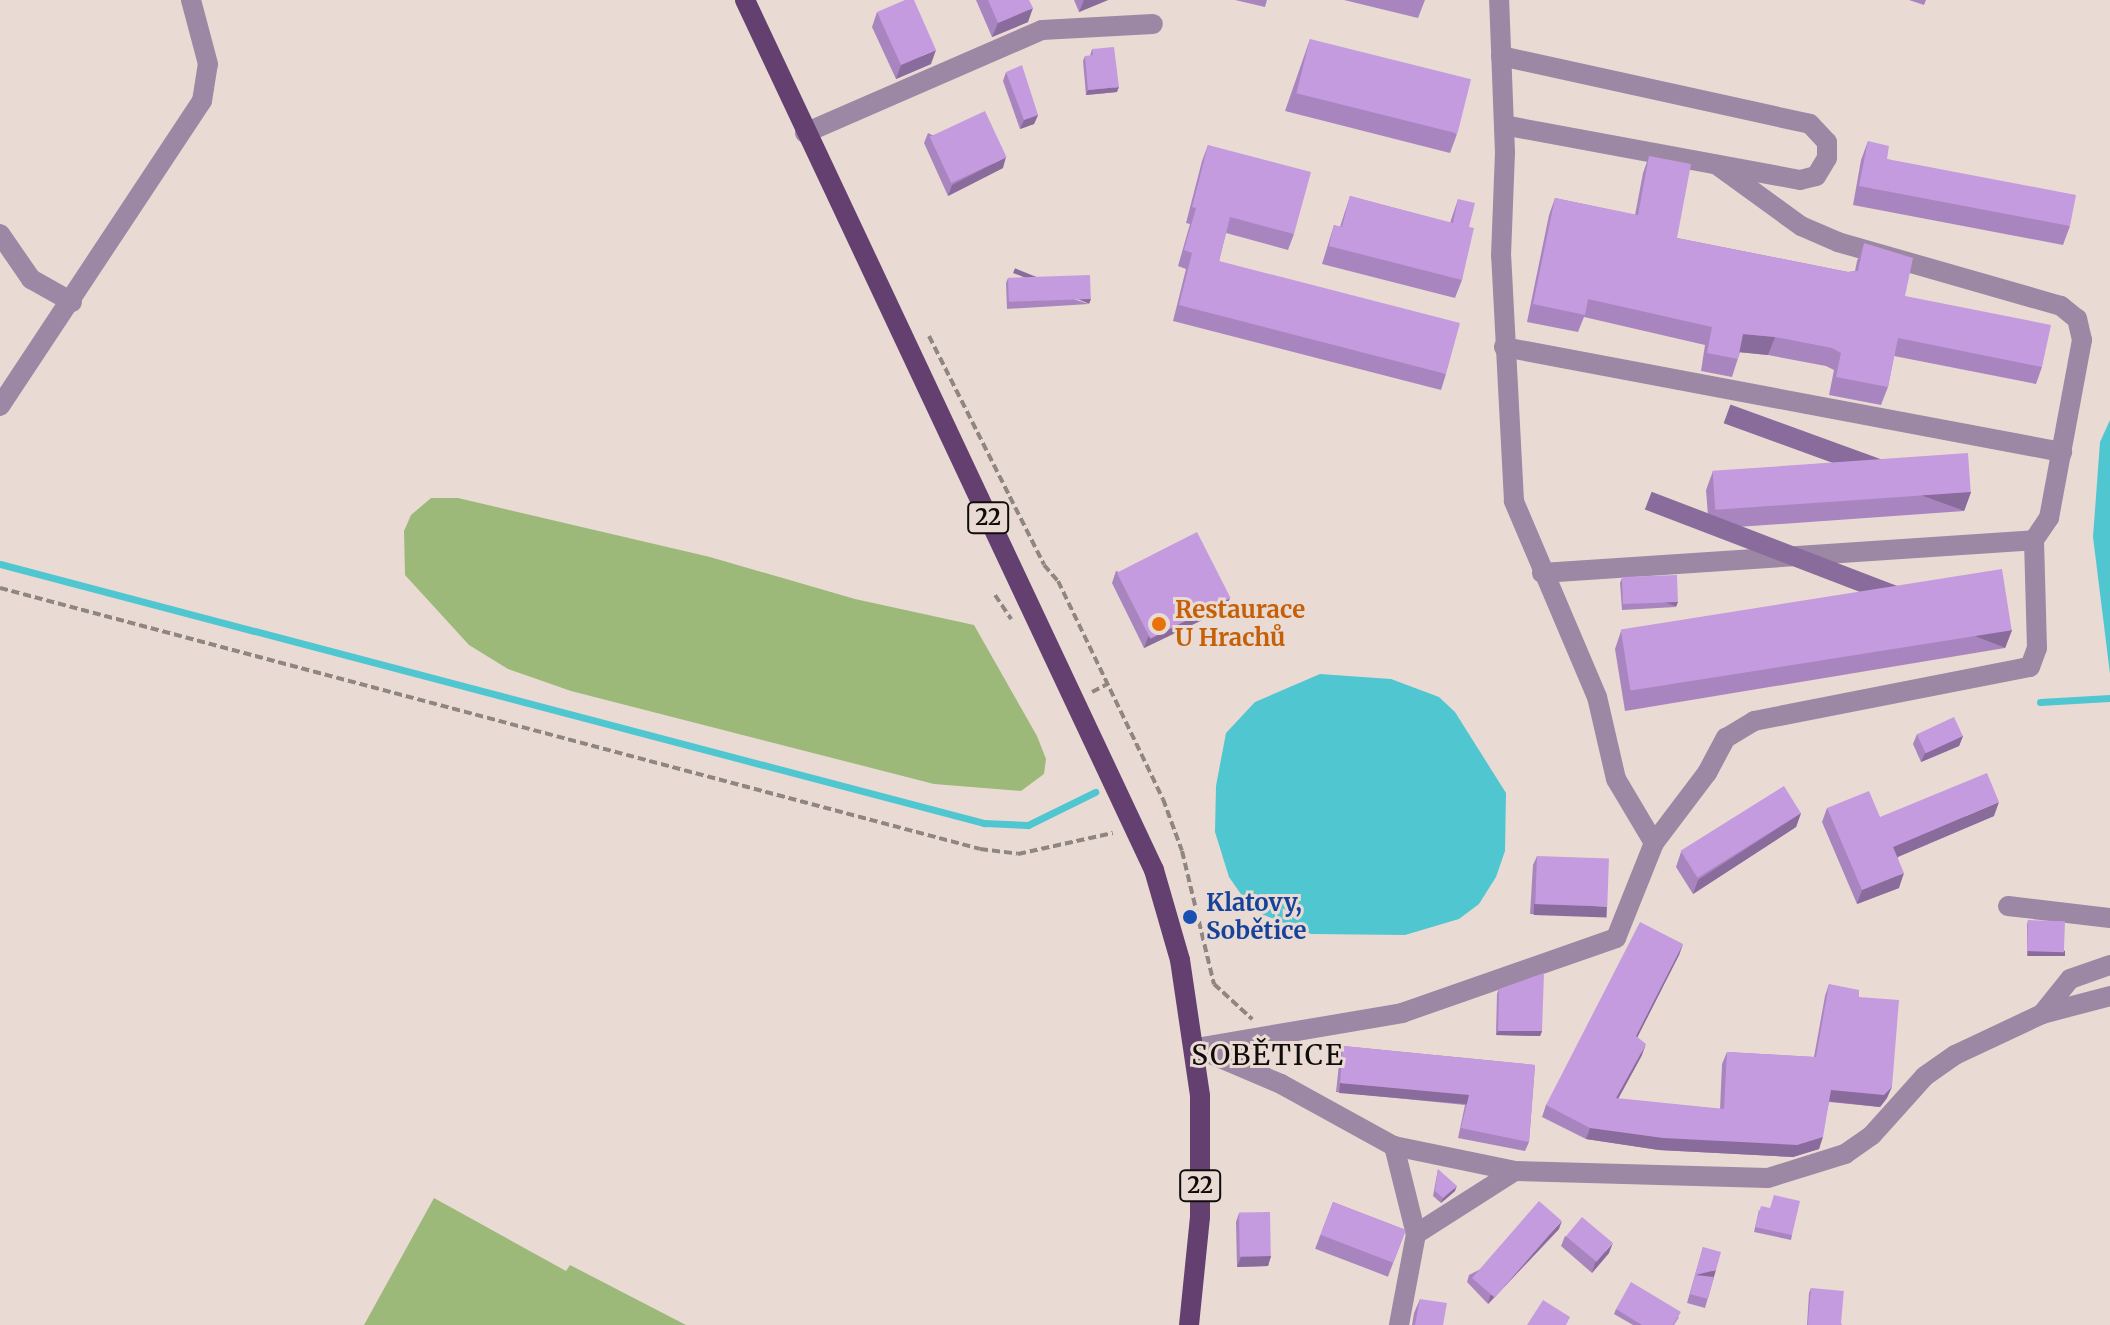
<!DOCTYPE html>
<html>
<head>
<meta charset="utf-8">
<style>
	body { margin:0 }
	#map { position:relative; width:2110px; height:1325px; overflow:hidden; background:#e9dbd4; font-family:Merriweather,serif }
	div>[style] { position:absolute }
	.green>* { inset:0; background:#9cb97a }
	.water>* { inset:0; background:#50c6d1 }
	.stream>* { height:7px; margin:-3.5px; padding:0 3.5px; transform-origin:3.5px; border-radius:3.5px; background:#50c6d1 }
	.path>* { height:4px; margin-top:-2px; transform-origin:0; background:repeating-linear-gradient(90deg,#8f8681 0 8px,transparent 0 12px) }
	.minor>* { height:20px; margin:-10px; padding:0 10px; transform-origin:10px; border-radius:10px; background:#9c87a4 }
	.major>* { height:20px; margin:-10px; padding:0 10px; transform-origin:10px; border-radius:10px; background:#644071 }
	.wall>* { inset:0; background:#a985c0; transform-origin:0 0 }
	.shaded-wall>* { inset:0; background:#8a6c9c; transform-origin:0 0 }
	.building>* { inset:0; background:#c59bdf; transform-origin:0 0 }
	.dots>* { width:22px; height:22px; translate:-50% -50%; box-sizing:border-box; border:4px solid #e9dbd4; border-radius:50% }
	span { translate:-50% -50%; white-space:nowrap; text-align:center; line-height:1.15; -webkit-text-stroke:6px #e9dbd4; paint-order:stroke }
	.shield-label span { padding:2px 6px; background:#e9dbd4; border:2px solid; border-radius:6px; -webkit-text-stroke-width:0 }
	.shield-label { font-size:22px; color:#100c0a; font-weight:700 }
	.food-label { font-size:24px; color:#c56008; font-weight:700 }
	.left { translate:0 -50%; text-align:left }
	.transit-label { font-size:24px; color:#164399; font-weight:700 }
	.quarter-label { font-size:28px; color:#100c0a; letter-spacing:2px }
</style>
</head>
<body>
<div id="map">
	<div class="green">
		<i style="clip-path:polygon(431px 498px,458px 498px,710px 557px,855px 599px,974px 625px,1037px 736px,1046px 759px,1044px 774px,1021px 791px,934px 784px,571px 691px,508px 669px,469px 645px,405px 575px,404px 531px,411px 515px)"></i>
		<i style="clip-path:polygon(434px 1198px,566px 1271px,570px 1265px,686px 1325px,364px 1325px)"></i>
	</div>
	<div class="water">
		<i style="clip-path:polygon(2110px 420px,2110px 674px,2093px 537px,2100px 442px)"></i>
		<i style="clip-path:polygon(1320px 674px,1391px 679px,1439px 697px,1455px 712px,1506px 793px,1505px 851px,1496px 877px,1479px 904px,1459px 919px,1405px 935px,1311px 934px,1252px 910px,1229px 877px,1215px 832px,1216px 786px,1226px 733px,1255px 702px)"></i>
	</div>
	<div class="stream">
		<i style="left:0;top:564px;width:1018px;rotate:14.75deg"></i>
		<i style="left:984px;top:823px;width:44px;rotate:2.6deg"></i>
		<i style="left:1028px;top:825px;width:75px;rotate:-26.2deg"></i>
		<i style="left:2040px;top:702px;width:70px;rotate:-3.3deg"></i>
	</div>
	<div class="path">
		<i style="left:929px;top:336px;width:256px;rotate:63.3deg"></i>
		<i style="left:1044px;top:565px;width:21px;rotate:49deg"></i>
		<i style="left:1058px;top:581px;width:242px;rotate:64.3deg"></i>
		<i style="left:1163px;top:799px;width:55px;rotate:69.9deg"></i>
		<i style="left:1182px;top:851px;width:137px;rotate:76.5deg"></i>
		<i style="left:1214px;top:984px;width:52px;rotate:42.6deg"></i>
		<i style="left:0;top:588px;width:1014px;rotate:14.91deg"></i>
		<i style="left:980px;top:849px;width:38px;rotate:7deg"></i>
		<i style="left:1018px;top:854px;width:97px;rotate:-12.5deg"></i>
		<i style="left:995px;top:595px;width:29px;rotate:56deg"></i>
		<i style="left:1092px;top:692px;width:18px;rotate:-27deg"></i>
	</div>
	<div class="minor">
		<i style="left:1501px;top:56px;width:316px;rotate:12.4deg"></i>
		<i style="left:1810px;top:124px;width:25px;rotate:47deg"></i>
		<i style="left:1827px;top:142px;width:16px;rotate:90deg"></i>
		<i style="left:1827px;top:158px;width:21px;rotate:121deg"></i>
		<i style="left:1816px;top:176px;width:16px;rotate:166deg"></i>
		<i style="left:1800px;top:180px;width:301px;rotate:-169.5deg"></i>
		<i style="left:805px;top:133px;width:258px;rotate:-23.5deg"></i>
		<i style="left:1042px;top:30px;width:111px;rotate:-3.1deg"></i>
		<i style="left:0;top:234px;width:55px;rotate:55.4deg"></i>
		<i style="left:31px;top:279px;width:47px;rotate:29.3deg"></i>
		<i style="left:1504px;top:347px;width:568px;rotate:10.66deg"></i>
		<i style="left:0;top:406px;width:366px;rotate:-56.5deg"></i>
		<i style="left:202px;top:101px;width:37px;rotate:-81deg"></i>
		<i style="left:208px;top:64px;width:66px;rotate:-104.9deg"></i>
		<i style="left:1542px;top:573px;width:493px;rotate:-3.8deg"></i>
		<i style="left:1654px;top:843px;width:88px;rotate:-52.9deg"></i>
		<i style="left:1707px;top:773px;width:40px;rotate:-62deg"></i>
		<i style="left:1726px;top:738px;width:33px;rotate:-31deg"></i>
		<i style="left:1754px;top:721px;width:281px;rotate:-11.1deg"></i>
		<i style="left:2030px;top:667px;width:20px;rotate:-70deg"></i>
		<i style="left:2037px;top:648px;width:108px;rotate:-91.6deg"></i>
		<i style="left:2034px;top:540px;width:27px;rotate:-56deg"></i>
		<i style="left:2049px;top:518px;width:181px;rotate:-79.5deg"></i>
		<i style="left:2082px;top:340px;width:22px;rotate:-103deg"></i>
		<i style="left:2077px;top:319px;width:21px;rotate:-141deg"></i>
		<i style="left:2061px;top:306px;width:232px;rotate:-164deg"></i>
		<i style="left:1838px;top:242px;width:40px;rotate:-156.6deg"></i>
		<i style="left:1801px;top:226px;width:104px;rotate:-144deg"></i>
		<i style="left:2008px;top:906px;width:103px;rotate:6.7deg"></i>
		<i style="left:2042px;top:1014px;width:45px;rotate:-51.3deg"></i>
		<i style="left:2070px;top:979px;width:42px;rotate:-19.3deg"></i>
		<i style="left:1196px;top:1048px;width:209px;rotate:-9.6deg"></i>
		<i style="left:1402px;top:1013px;width:227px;rotate:-19.3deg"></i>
		<i style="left:1616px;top:938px;width:102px;rotate:-68.2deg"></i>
		<i style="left:1654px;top:843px;width:74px;rotate:-120.7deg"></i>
		<i style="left:1616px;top:779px;width:84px;rotate:-103deg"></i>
		<i style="left:1597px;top:697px;width:213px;rotate:-113deg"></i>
		<i style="left:1514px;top:501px;width:245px;rotate:-93deg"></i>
		<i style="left:1501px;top:256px;width:103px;rotate:-87.8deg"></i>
		<i style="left:1505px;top:153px;width:153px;rotate:-92.2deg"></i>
		<i style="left:1199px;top:1049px;width:89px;rotate:23.1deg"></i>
		<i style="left:1281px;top:1084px;width:129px;rotate:28.8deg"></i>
		<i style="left:1394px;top:1146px;width:124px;rotate:11.7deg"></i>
		<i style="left:1515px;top:1171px;width:253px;rotate:1.6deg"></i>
		<i style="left:1768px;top:1178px;width:81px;rotate:-17.3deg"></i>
		<i style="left:1845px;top:1154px;width:33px;rotate:-35deg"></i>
		<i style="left:1872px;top:1135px;width:79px;rotate:-48.1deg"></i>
		<i style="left:1925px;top:1076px;width:37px;rotate:-35deg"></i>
		<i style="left:1955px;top:1055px;width:96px;rotate:-25.2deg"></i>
		<i style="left:2042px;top:1014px;width:70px;rotate:-14.8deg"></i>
		<i style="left:1394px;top:1146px;width:91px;rotate:76deg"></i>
		<i style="left:1416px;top:1234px;width:93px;rotate:100.6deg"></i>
		<i style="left:1416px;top:1234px;width:117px;rotate:-32.5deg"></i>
	</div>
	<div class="major">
		<i style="left:745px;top:0;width:961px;rotate:64.82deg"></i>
		<i style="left:1154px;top:870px;width:94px;rotate:73.9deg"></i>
		<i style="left:1180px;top:960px;width:137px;rotate:81.6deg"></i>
		<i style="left:1200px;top:1096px;width:121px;rotate:90deg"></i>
		<i style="left:1200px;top:1217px;width:109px;rotate:95.8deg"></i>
	</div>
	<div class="wall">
		<i style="clip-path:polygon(976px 0,1029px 0,1028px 22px,992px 37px)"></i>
		<i style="clip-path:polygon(1074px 0,1108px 0,1079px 12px)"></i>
		<i style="clip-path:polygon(1235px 0,1267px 0,1265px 7px)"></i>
		<i style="clip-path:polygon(1344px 0,1425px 0,1418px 18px)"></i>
		<i style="clip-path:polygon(1909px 0,1926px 0,1924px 5px)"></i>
		<i style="clip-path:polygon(877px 12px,931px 64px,896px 79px,872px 27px)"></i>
		<i style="clip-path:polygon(1310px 39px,1457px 134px,1450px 153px,1285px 111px)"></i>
		<i style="clip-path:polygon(1092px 49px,1117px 92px,1086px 95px,1083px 61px,1085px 56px,1090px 56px)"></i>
		<i style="clip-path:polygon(1006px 72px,1038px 115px,1034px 124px,1020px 129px,1003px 81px)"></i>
		<i style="clip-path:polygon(928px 133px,1003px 168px,948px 196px,924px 143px)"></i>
		<i style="clip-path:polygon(1868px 141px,1887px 159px,2070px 226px,2063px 245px,1853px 205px,1861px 160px)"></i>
		<i style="clip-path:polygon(1208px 145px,1294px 234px,1288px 250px,1226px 233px,1219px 261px,1446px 374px,1441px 390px,1173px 321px,1186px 269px,1178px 266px,1190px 224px,1186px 223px,1202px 161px)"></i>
		<i style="clip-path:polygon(1649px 156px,1677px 238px,1848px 272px,1855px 271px,1857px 261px,1864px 243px,1905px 296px,2042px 367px,2036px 384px,1894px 356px,1888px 387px,1881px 405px,1829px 395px,1834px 370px,1826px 366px,1768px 355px,1740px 352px,1732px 377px,1701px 371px,1705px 345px,1584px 317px,1578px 332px,1527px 322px,1549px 215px,1555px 198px,1635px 215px,1643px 173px)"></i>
		<i style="clip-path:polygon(1350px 196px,1450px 223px,1458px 199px,1469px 227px,1462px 280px,1455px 298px,1322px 264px,1334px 225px,1340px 227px)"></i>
		<i style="clip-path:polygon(1008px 278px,1089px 304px,1007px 309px,1006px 283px)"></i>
		<i style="clip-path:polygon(1713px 471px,1971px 492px,1964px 511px,1709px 529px,1706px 490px)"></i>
		<i style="clip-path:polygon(1116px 571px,1225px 609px,1144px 648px,1112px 583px)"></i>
		<i style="clip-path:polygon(1622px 578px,1676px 607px,1622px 610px,1620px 583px)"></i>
		<i style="clip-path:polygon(2012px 630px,2005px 648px,1625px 711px,1615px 649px,1621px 631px)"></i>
		<i style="clip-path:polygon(1917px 734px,1963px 736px,1959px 746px,1921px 762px,1913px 744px)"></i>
		<i style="clip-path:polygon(1827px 808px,1880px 817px,1994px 816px,1898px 857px,1899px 888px,1857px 904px,1822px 822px)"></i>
		<i style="clip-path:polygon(1801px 813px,1796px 827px,1693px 894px,1676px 867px,1681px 852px)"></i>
		<i style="clip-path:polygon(1537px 856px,1604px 916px,1530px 914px,1533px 865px)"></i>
		<i style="clip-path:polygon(2028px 920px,2065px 951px,2063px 956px,2027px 956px,2027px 925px)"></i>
		<i style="clip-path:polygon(1683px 944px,1679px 955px,1637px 1037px,1642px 1055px,1618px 1099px,1720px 1109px,1722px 1064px,1727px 1052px,1814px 1057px,1825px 996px,1829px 984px,1859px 997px,1887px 1098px,1880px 1107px,1829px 1102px,1819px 1149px,1793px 1157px,1659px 1150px,1586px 1139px,1542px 1117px,1546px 1105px)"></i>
		<i style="clip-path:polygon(1499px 989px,1542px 1031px,1540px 1036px,1496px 1035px,1497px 994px)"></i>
		<i style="clip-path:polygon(1343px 1046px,1535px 1065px,1529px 1142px,1525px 1151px,1458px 1138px,1465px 1105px,1336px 1092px,1340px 1055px)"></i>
		<i style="clip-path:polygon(1438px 1169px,1455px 1191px,1441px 1203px,1433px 1196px)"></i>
		<i style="left:1333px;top:1202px;width:78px;height:50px;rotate:21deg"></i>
		<i style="clip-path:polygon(1759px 1210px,1792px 1235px,1791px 1240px,1754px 1232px)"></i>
		<i style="clip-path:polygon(1239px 1213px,1271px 1256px,1268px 1266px,1237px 1267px,1236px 1222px)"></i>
		<i style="clip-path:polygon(1559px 1229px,1488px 1304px,1467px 1282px,1469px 1275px)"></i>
		<i style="clip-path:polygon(1565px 1236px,1609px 1253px,1592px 1273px,1561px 1246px)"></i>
		<i style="clip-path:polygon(1703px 1247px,1714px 1277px,1705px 1308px,1687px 1303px)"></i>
		<i style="clip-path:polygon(1811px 1288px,1842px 1325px,1807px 1325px,1809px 1293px)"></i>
		<i style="clip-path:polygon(1420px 1299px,1443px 1325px,1412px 1325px,1414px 1313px)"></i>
		<i style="clip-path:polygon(1616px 1309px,1679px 1317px,1674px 1325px,1633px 1325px,1614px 1314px)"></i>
	</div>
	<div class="shaded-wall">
		<i style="clip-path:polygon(1084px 0,1108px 0,1079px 12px)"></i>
		<i style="clip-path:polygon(1033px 8px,1028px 22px,992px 37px,998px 23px)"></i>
		<i style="clip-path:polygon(936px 50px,931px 64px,896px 79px,901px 65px)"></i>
		<i style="clip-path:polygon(1119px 87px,1117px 92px,1086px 95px,1088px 90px)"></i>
		<i style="clip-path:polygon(1038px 115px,1034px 124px,1020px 129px,1024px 120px)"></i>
		<i style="clip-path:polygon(1006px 157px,1003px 168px,948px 196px,952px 185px)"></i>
		<i style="left:1091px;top:299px;width:5px;height:82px;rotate:112deg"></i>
		<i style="clip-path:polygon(1743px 334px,1775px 337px,1768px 355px,1737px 352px)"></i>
		<i style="left:1971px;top:492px;width:20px;height:256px;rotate:110deg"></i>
		<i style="clip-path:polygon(1230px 598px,1225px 609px,1144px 648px,1148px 637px)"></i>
		<i style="left:1678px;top:602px;width:5px;height:54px;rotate:112deg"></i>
		<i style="left:2012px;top:630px;width:19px;height:386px;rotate:111deg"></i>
		<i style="clip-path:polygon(1963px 736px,1959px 746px,1921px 762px,1925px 753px)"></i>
		<i style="clip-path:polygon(1999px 802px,1994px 816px,1888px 861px,1893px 847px)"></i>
		<i style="clip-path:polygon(1801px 813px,1796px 827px,1693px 894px,1698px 880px)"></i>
		<i style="clip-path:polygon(1904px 873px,1899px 888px,1857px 904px,1862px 890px)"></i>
		<i style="left:1534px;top:904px;width:73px;height:11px;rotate:2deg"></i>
		<i style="clip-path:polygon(1683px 944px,1679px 955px,1632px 1048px,1636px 1036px)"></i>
		<i style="left:2028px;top:951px;width:37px;height:5px"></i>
		<i style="clip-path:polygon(1498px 1031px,1542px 1031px,1540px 1036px,1496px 1035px)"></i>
		<i style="clip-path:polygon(1646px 1044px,1642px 1055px,1612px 1110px,1616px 1098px)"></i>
		<i style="left:1340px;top:1083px;width:130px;height:10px;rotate:5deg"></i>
		<i style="clip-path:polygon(1892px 1087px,1887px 1098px,1880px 1107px,1826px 1101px,1831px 1090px)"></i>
		<i style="clip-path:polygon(1590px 1128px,1823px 1137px,1819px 1149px,1793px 1157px,1659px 1150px,1586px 1139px)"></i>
		<i style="clip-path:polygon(1457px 1186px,1455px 1191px,1441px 1203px,1443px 1198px)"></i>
		<i style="clip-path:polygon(1562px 1221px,1559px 1229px,1488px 1304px,1490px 1296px)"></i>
		<i style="clip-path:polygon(1613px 1243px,1609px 1253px,1592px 1273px,1595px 1263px)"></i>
		<i style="clip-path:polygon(1271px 1256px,1268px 1266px,1237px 1267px,1241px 1257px)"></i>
		<i style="clip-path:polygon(1716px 1270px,1713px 1280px,1695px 1275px)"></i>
	</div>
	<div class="building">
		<i style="clip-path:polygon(905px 0,914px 0,936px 50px,901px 65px,877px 12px)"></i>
		<i style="clip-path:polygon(988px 0,1029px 0,1033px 8px,998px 23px)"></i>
		<i style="left:1310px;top:39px;width:166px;height:56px;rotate:14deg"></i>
		<i style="clip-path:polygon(1114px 47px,1119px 87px,1088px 90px,1085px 56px,1093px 55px,1092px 49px)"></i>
		<i style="clip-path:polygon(1022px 65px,1038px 115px,1024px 120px,1006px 72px)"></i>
		<i style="left:985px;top:111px;width:51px;height:61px;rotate:65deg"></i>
		<i style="clip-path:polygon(1868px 141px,1889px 146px,1887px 159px,2076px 195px,2070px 226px,1859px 186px)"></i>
		<i style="clip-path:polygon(1208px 145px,1311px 172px,1294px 234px,1230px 217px,1219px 261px,1460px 323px,1446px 374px,1179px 305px,1192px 253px,1184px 250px,1196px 208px,1192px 207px)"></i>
		<i style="clip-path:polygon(1649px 156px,1691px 164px,1677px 238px,1848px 272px,1858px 271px,1864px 243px,1913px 258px,1905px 296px,2051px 325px,2042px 367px,1898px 338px,1888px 387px,1836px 377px,1841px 353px,1832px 348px,1775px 337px,1743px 334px,1738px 359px,1707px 353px,1712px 327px,1588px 299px,1585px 315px,1533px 304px,1555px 198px,1638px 215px)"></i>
		<i style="clip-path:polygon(1350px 196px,1453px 223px,1458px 199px,1475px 203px,1469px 227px,1474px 228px,1462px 280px,1329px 246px,1334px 225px,1342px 227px)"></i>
		<i style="left:1090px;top:275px;width:24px;height:82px;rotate:88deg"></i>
		<i style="left:1968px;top:453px;width:39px;height:256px;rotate:86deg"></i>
		<i style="left:1197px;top:532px;width:74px;height:90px;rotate:63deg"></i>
		<i style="left:2002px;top:569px;width:62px;height:386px;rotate:81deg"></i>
		<i style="left:1677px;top:575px;width:27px;height:55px;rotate:88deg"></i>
		<i style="left:1954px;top:717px;width:21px;height:41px;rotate:65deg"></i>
		<i style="clip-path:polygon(1987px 773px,1999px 802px,1893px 847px,1904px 873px,1862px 890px,1827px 808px,1869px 791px,1880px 817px)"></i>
		<i style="left:1784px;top:786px;width:32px;height:122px;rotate:58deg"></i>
		<i style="left:1537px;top:856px;width:72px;height:48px;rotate:2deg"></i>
		<i style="left:2028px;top:920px;width:37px;height:31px;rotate:2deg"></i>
		<i style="clip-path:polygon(1640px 922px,1683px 944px,1636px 1036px,1646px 1044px,1616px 1098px,1724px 1109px,1727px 1052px,1816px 1057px,1829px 984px,1859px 990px,1859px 997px,1899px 1000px,1892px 1087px,1884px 1095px,1831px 1090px,1823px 1137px,1797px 1145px,1663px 1138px,1590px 1128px,1546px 1105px)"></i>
		<i style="clip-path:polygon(1544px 973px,1542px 1031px,1498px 1031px,1499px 989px)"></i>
		<i style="clip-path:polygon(1343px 1046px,1535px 1065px,1529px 1142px,1461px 1128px,1469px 1095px,1340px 1083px)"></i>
		<i style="clip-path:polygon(1438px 1169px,1457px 1186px,1443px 1198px,1435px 1191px)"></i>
		<i style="clip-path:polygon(1774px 1195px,1800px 1201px,1792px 1235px,1755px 1227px,1761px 1206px,1770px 1208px)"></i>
		<i style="left:1539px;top:1201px;width:30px;height:102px;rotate:41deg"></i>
		<i style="left:1333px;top:1202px;width:78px;height:35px;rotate:21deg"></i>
		<i style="left:1270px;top:1212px;width:44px;height:31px;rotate:89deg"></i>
		<i style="left:1582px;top:1217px;width:40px;height:25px;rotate:40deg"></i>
		<i style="clip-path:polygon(1703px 1247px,1721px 1252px,1716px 1270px,1695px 1275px)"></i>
		<i style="clip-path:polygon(1695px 1275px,1714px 1277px,1708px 1299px,1690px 1294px)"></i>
		<i style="clip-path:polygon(1631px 1282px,1681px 1312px,1673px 1325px,1642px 1325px,1616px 1309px)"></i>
		<i style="left:1811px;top:1288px;width:33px;height:37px;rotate:5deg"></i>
		<i style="clip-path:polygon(1420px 1299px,1447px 1303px,1443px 1325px,1415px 1325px)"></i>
		<i style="clip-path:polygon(1543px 1300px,1570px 1317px,1566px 1325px,1527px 1325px)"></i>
	</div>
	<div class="dots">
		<i style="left:1159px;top:624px;background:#e8710a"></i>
		<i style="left:1190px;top:917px;background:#1a4fb4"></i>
	</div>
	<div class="shield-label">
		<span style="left:988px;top:518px">22</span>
		<span style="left:1200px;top:1186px">22</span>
	</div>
	<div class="food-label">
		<span class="left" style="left:1175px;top:624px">Restaurace<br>U Hrachů</span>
	</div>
	<div class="transit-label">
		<span class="left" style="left:1206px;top:917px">Klatovy,<br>Sobětice</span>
	</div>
	<div class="quarter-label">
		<span style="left:1268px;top:1055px">SOBĚTICE</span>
	</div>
</div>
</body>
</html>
